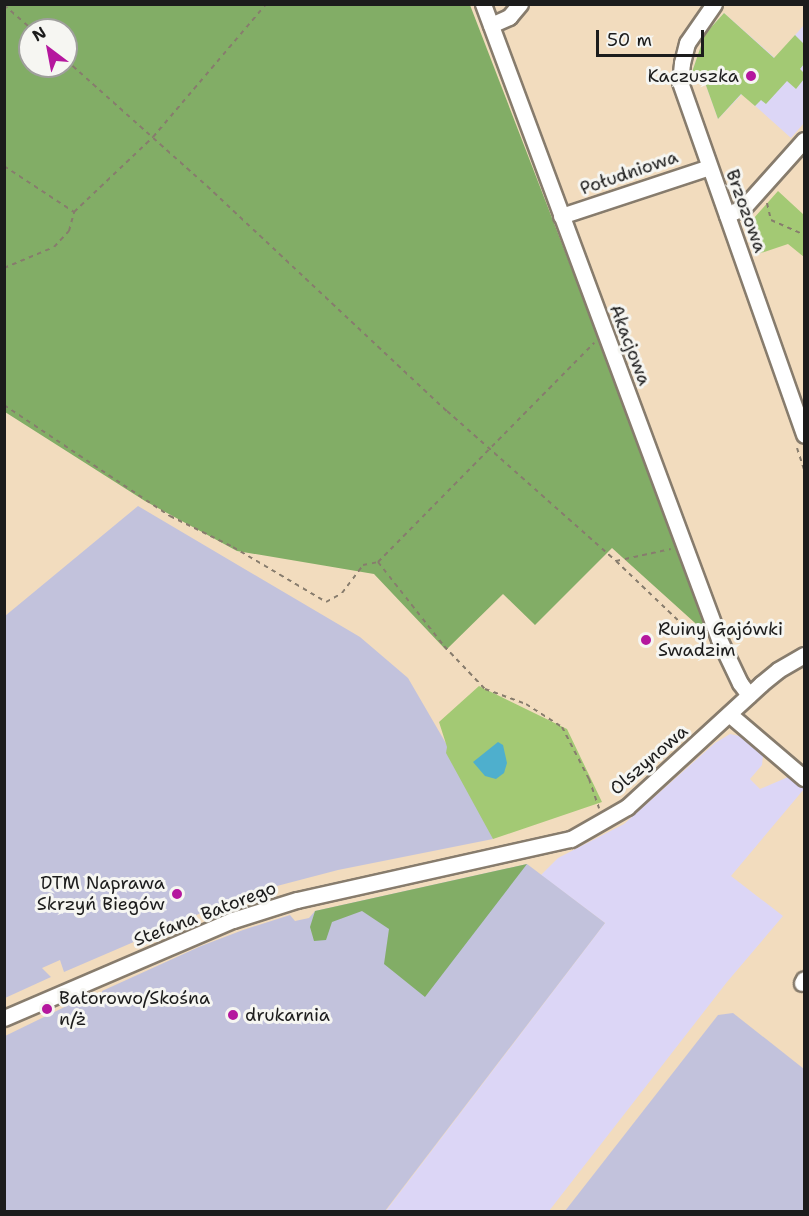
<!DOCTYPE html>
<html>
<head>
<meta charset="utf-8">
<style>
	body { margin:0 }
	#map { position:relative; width:809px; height:1216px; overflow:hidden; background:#f2dcbe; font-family:"Shantell Sans",sans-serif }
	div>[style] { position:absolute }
	.built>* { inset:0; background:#dcd6f6 }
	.industrial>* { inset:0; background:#c2c2dc }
	.green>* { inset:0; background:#a3c974 }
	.forest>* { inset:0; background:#82ad66 }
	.water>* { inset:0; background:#4eafcd }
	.path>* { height:2px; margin-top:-1px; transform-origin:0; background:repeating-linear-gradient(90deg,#877c6d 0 4.5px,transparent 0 9px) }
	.roads { filter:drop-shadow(2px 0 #877c6d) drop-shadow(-2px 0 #877c6d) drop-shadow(0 2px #877c6d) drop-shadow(0 -2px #877c6d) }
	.minor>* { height:15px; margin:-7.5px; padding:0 7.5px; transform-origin:7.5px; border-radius:7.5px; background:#fff }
	.dots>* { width:16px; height:16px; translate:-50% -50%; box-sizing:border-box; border:3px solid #f6f6f2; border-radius:50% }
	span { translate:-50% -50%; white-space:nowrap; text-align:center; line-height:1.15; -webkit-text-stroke:6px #f6f6f2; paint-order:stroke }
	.poi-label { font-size:18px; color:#1c1c1c }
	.right { translate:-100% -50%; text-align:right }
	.left { translate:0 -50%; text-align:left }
	.street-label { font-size:18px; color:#1c1c1c }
	.frame { position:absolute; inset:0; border:6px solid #1c1c1c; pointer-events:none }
	.north { position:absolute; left:18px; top:18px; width:60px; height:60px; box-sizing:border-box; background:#f6f6f2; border:2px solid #9f9f9c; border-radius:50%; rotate:328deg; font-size:16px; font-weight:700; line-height:24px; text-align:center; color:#1c1c1c }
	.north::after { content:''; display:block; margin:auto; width:21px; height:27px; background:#b5179e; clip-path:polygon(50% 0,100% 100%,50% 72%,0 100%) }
	.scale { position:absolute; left:596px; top:30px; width:108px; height:27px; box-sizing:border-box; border:3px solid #1c1c1c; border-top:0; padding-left:8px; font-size:18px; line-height:21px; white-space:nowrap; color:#1c1c1c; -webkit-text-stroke:4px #f6f6f2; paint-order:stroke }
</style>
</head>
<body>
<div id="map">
	<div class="built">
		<i style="clip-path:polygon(724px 13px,775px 58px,804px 25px,804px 123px,791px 138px,742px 94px,718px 119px,703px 77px,691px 75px,705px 34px)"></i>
		<i style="clip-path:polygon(730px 734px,739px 736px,763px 756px,762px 765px,750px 779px,760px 789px,788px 777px,804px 789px,731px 876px,783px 916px,727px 982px,549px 1211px,385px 1212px,605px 923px,541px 875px,558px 858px,624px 824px,715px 743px)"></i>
	</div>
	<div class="industrial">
		<i style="clip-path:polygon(138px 506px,360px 637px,408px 678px,451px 752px,493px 839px,338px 870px,243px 895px,64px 972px,60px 960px,42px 968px,51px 977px,5px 998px,5px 616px)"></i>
		<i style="clip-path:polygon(527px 864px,605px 923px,385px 1211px,5px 1212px,5px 1036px,79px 1000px,85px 1006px,102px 998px,102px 991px,201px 946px,243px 930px,290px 915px,295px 921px,309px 918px,315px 911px)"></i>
		<i style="clip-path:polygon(733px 1013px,804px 1069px,804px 1211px,565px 1211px,718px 1015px)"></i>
	</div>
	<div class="green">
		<i style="clip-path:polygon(724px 13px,774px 58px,795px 35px,804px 44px,804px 64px,800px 69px,804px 73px,804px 79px,796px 89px,787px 81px,766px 104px,761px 100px,755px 106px,741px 94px,718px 119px,703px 77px,691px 75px,705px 34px)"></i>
		<i style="clip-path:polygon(778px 191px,804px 215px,804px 257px,788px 244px,755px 255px,745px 228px)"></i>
		<i style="clip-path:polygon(479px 686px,567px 729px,602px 802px,493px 839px,446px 753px,447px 747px,439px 722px)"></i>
	</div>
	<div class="forest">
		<i style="clip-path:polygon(evenodd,4px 5px,470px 5px,715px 641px,612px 548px,535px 625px,503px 594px,446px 650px,374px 574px,237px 551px,145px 501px,5px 412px,4px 5px,30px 30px,66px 30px,66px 66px,30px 66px,30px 30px)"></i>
		<i style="clip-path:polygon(527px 864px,425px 997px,384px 964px,389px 929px,362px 911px,332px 922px,326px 940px,314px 941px,310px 927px,315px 911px)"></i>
	</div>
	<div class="water">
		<i style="clip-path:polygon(498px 742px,503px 745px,507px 763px,504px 773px,496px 779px,485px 776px,473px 762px)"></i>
	</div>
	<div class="path">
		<i style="left:4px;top:5px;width:38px;rotate:41deg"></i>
		<i style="left:66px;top:60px;width:189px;rotate:41.8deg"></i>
		<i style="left:207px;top:186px;width:329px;rotate:43.2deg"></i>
		<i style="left:447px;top:411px;width:226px;rotate:41.6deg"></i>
		<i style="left:616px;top:561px;width:123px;rotate:43.7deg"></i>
		<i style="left:4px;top:166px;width:84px;rotate:33.3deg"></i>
		<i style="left:767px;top:203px;width:17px;rotate:77deg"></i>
		<i style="left:771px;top:220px;width:36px;rotate:24deg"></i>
		<i style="left:4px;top:268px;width:54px;rotate:-22.8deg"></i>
		<i style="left:54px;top:247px;width:22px;rotate:-47deg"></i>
		<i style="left:69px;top:231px;width:20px;rotate:-75deg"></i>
		<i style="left:74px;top:212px;width:109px;rotate:-43.5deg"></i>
		<i style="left:153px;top:137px;width:175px;rotate:-49.6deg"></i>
		<i style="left:4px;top:405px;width:200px;rotate:33.8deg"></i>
		<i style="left:170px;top:516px;width:70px;rotate:26.2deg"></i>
		<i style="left:233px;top:547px;width:108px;rotate:30.6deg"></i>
		<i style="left:326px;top:602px;width:18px;rotate:-29deg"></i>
		<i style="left:342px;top:593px;width:35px;rotate:-53deg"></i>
		<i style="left:363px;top:565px;width:15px;rotate:-11deg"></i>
		<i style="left:378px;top:562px;width:308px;rotate:-45.4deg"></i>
		<i style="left:797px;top:448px;width:22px;rotate:72deg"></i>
		<i style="left:616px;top:561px;width:56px;rotate:-12.3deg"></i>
		<i style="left:378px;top:562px;width:107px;rotate:51.8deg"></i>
		<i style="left:444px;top:646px;width:59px;rotate:46.4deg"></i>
		<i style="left:485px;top:689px;width:44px;rotate:20.1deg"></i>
		<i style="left:526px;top:704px;width:43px;rotate:32.6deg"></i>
		<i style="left:562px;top:727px;width:59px;rotate:62.6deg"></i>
		<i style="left:589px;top:779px;width:31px;rotate:71deg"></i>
	</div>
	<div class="roads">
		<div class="minor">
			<i style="left:483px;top:4px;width:677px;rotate:69.61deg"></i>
			<i style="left:719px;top:639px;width:49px;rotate:64.5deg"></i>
			<i style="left:740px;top:683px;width:15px;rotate:53deg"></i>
			<i style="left:714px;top:4px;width:47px;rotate:124.7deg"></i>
			<i style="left:687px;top:43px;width:21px;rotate:104deg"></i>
			<i style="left:682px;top:63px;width:19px;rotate:96deg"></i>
			<i style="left:680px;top:82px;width:374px;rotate:70.6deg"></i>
			<i style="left:491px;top:25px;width:20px;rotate:-24deg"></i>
			<i style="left:509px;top:17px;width:17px;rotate:-50deg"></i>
			<i style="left:727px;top:215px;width:19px;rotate:-25deg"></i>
			<i style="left:744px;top:207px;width:90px;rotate:-48.2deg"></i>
			<i style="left:561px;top:216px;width:156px;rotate:-18.3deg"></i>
			<i style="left:729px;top:714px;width:99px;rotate:40.5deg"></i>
			<i style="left:802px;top:983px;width:4px;rotate:-63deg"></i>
			<i style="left:4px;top:1018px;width:249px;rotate:-23.2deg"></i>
			<i style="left:233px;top:920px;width:67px;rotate:-17.4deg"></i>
			<i style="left:297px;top:900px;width:281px;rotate:-12.6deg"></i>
			<i style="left:571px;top:839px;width:64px;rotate:-29.7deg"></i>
			<i style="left:627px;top:807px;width:182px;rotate:-42.5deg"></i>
			<i style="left:761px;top:684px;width:22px;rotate:-39deg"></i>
			<i style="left:778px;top:670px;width:30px;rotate:-30deg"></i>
		</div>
	</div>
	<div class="dots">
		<i style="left:751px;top:76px;background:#b5179e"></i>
		<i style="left:646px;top:640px;background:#b5179e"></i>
		<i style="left:177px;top:894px;background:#b5179e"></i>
		<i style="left:47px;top:1009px;background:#b5179e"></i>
		<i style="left:233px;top:1015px;background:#b5179e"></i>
	</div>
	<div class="poi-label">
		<span class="right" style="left:739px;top:76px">Kaczuszka</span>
		<span class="left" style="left:658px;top:640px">Ruiny Gajówki<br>Swadzim</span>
		<span class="right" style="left:165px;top:894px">DTM Naprawa<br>Skrzyń Biegów</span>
		<span class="left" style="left:59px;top:1009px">Batorowo/Skośna<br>n/ż</span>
		<span class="left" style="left:245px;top:1015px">drukarnia</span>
	</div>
	<div class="street-label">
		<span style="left:629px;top:173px;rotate:-19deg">Południowa</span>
		<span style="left:746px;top:211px;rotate:70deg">Brzozowa</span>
		<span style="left:630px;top:345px;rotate:69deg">Akacjowa</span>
		<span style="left:649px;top:760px;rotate:-41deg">Olszynowa</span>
		<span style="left:205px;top:914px;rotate:-21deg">Stefana Batorego</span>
	</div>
	<div class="frame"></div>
	<div class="north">N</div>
	<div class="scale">50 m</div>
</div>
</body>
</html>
